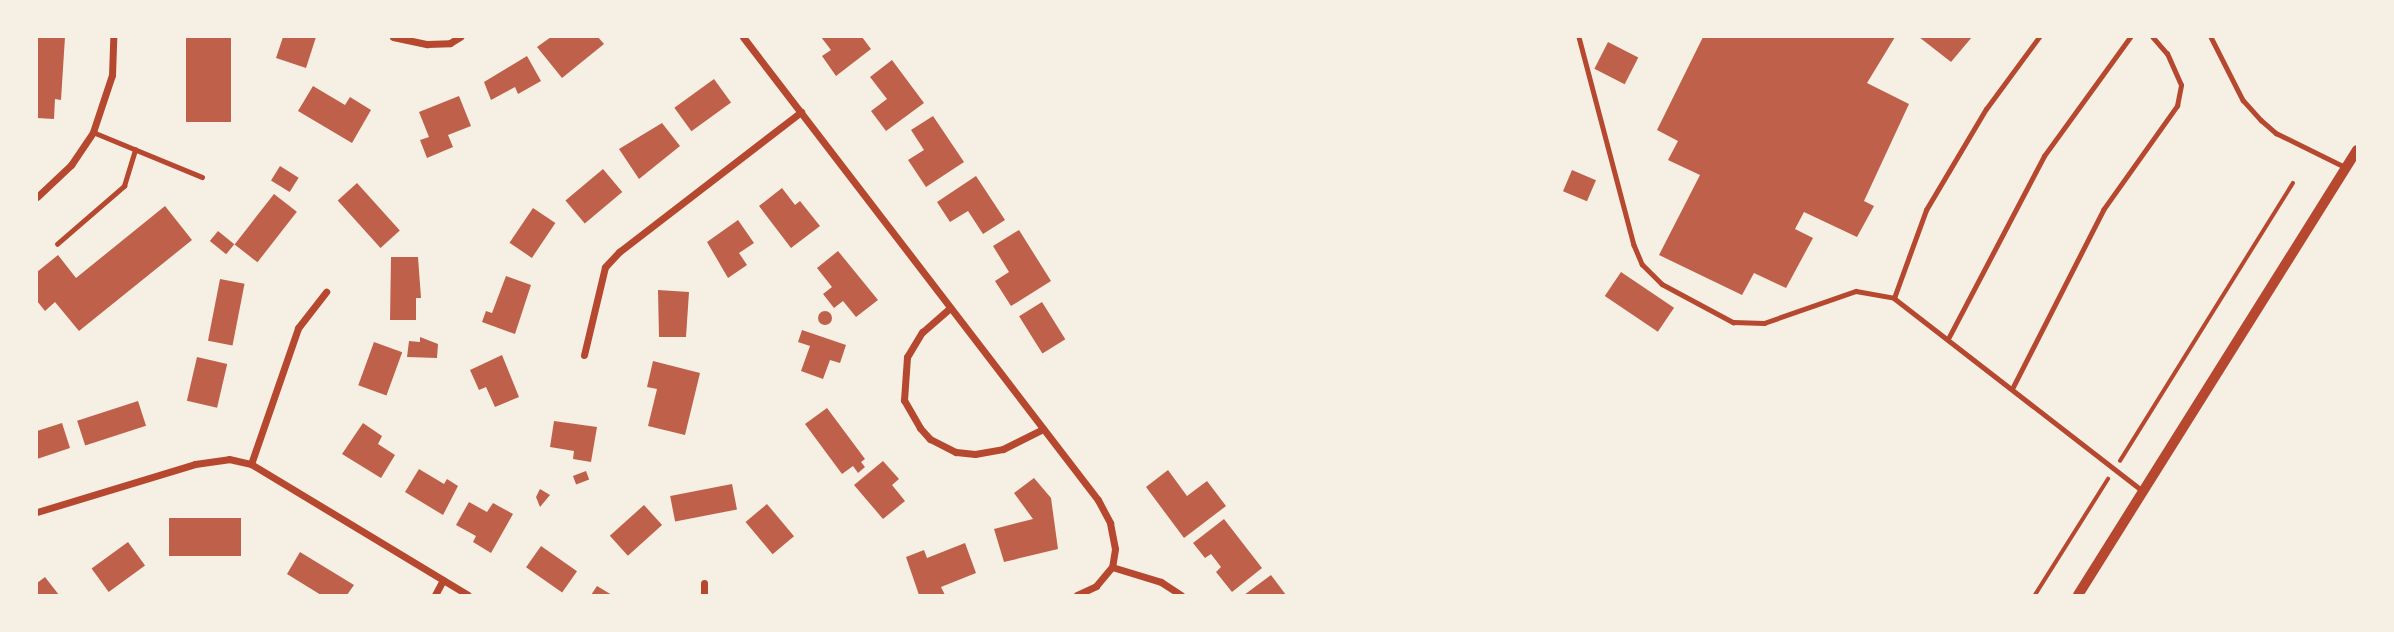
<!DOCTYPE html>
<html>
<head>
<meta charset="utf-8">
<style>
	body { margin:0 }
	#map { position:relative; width:2394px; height:632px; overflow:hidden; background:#f6efe4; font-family:"PT Serif",serif }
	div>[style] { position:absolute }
	.building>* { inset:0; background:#bf614a; transform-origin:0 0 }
	.round { border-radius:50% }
	.path>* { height:3.5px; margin:-1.75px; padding:0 1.75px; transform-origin:1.75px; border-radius:1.75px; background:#b5482f }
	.service>* { height:4.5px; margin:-2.25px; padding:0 2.25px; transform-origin:2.25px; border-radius:2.25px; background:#b5482f }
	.minor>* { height:7px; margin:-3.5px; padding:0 3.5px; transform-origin:3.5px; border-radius:3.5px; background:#b5482f }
	.tertiary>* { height:10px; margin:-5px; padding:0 5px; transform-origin:5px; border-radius:5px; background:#b5482f }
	span { translate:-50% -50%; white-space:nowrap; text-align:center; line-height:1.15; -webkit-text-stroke:6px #f6efe4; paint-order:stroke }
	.frame { position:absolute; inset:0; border:38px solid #f6efe4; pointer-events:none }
</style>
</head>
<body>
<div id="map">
	<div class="building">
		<i style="clip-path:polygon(37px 37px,65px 37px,61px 100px,55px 99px,54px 119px,37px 118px)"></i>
		<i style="left:186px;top:37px;width:45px;height:85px"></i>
		<i style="clip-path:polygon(283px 37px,316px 37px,306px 68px,276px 58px)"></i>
		<i style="clip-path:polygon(551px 37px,598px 37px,604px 44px,562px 78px,537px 47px)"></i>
		<i style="clip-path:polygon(821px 37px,862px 37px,871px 49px,836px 76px,822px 56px,831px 50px)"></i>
		<i style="clip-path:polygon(1703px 37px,1895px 37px,1867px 83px,1909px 104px,1864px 201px,1874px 206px,1857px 237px,1804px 212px,1795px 229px,1813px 238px,1786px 288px,1754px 273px,1742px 295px,1659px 255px,1700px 175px,1668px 160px,1678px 141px,1657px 130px)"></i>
		<i style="clip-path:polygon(1919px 37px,1972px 37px,1951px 62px)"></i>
		<i style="left:1608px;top:42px;width:34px;height:30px;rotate:27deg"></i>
		<i style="clip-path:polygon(527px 56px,541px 81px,518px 94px,515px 87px,491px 100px,484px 82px)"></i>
		<i style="clip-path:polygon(892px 60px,924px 103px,886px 131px,871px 111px,887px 99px,870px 77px)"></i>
		<i style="left:714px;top:79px;width:29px;height:49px;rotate:54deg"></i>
		<i style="clip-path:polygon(313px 86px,345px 105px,350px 97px,371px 110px,352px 143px,298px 111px)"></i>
		<i style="clip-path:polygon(459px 96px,471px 126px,448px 135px,453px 147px,427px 158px,420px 140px,429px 137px,419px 112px)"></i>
		<i style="clip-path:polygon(933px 116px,964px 162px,926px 187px,908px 160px,924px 150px,911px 130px)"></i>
		<i style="clip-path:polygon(662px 123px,680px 146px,639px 179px,619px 149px)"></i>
		<i style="left:280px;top:166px;width:22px;height:17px;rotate:32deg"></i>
		<i style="left:603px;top:169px;width:30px;height:49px;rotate:50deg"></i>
		<i style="left:1572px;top:170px;width:26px;height:23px;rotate:23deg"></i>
		<i style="clip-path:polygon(976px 176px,1005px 220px,983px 234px,968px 211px,950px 222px,937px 202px)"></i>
		<i style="left:357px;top:183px;width:64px;height:26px;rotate:48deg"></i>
		<i style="clip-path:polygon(782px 188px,795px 205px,800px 201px,820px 226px,791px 248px,759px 206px)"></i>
		<i style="left:274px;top:194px;width:29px;height:64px;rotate:38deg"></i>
		<i style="clip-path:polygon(165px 206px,192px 240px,79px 331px,55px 302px,45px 311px,37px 301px,37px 272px,58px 255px,76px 278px)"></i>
		<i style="left:533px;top:208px;width:27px;height:42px;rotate:34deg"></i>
		<i style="clip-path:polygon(738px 220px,754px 243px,739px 253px,747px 265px,728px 278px,707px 242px)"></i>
		<i style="clip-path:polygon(1019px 230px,1051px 281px,1011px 306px,995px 281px,1009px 272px,993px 246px)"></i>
		<i style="left:218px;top:231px;width:21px;height:13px;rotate:39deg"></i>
		<i style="clip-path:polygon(838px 251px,878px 300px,856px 317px,843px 301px,834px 308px,823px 294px,832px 287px,817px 268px)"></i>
		<i style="clip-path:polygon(391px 257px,418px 257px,421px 298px,416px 298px,416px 320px,390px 320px)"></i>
		<i style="left:1621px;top:272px;width:64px;height:29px;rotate:34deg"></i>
		<i style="clip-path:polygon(506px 276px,531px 285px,515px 334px,482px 322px,486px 311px,492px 313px)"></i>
		<i style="left:220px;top:279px;width:25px;height:63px;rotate:11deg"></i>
		<i style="clip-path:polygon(658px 290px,689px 292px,686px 337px,659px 337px)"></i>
		<i style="left:1042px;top:302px;width:44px;height:27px;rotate:58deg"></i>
		<i class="round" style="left:818px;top:311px;width:14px;height:14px"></i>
		<i style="clip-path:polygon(802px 330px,846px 345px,840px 363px,830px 360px,823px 379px,801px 371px,810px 346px,798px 342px)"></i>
		<i style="clip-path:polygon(420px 337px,438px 344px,437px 358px,407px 357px,409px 341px,420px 342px)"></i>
		<i style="left:374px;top:342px;width:30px;height:46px;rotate:20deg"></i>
		<i style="clip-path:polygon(502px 355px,519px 397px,495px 407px,486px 387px,479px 390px,470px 370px)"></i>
		<i style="left:197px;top:357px;width:31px;height:45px;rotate:13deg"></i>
		<i style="clip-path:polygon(653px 361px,700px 373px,685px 435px,648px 426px,657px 389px,647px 387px)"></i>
		<i style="left:138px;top:401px;width:26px;height:64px;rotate:72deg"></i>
		<i style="clip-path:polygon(827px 408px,865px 459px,861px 462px,865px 467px,858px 473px,853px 466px,842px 474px,805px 424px)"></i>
		<i style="clip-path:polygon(554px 421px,597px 427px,591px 462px,573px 459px,574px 451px,550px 447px)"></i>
		<i style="clip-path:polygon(62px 423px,70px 448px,37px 459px,37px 431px)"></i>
		<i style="clip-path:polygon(363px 423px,382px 436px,378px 444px,395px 455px,381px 478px,342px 454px)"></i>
		<i style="clip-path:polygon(883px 461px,899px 479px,892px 485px,905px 501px,883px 519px,854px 485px)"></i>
		<i style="clip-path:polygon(419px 469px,444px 484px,447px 479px,458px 486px,443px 515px,405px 492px)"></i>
		<i style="clip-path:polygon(1168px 470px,1187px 496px,1207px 481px,1226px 506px,1184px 538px,1146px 487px)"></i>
		<i style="left:586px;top:471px;width:9px;height:14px;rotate:69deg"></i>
		<i style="clip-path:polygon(1034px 478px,1051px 498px,1058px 549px,1004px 562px,994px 529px,1033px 519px,1014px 493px)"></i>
		<i style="left:732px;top:484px;width:26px;height:63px;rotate:79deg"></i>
		<i style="clip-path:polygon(540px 489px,550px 495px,540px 507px,536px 497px)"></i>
		<i style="clip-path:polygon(469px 502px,487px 512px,493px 503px,513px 514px,491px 553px,473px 542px,476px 536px,456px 525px)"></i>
		<i style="left:767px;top:504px;width:42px;height:28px;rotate:50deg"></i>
		<i style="left:644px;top:505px;width:27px;height:46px;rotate:48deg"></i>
		<i style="left:241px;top:518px;width:38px;height:72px;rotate:90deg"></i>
		<i style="clip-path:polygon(1224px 519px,1262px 568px,1232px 592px,1216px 572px,1221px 567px,1211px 554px,1205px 558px,1193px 543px)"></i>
		<i style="left:128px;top:542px;width:29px;height:45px;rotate:54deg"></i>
		<i style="clip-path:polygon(965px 543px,976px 573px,941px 587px,945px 595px,919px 595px,906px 557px,924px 550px,927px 558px)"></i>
		<i style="left:541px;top:546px;width:44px;height:26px;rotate:35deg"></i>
		<i style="clip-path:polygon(300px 552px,354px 585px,347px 595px,321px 595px,287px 574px)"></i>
		<i style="clip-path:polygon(1271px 575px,1286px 595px,1244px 595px)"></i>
		<i style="clip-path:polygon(45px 577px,59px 595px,37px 595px,37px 583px)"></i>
		<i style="clip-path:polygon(597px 586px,612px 595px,591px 595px)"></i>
	</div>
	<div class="path">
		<i style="left:2120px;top:461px;width:327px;rotate:-58.1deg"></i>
		<i style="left:2035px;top:595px;width:137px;rotate:-57.8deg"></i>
	</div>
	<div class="service">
		<i style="left:1579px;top:37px;width:215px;rotate:75.2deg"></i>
		<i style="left:1634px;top:245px;width:21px;rotate:67deg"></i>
		<i style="left:1642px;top:264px;width:28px;rotate:45deg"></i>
		<i style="left:1662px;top:284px;width:81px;rotate:28.2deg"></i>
		<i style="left:1733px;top:322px;width:31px;rotate:2deg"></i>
		<i style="left:1764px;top:323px;width:97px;rotate:-19.2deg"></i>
		<i style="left:1856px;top:291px;width:39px;rotate:10deg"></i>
		<i style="left:1894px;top:298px;width:315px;rotate:37.8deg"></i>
		<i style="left:2211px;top:37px;width:71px;rotate:63.1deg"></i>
		<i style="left:2243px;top:100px;width:27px;rotate:48deg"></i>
		<i style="left:2261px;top:120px;width:20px;rotate:41deg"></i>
		<i style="left:2276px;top:133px;width:77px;rotate:26.2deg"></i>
		<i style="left:93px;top:132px;width:118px;rotate:22.4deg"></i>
		<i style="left:57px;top:244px;width:89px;rotate:-40.9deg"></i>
		<i style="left:124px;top:186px;width:38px;rotate:-73deg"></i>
		<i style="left:1894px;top:298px;width:94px;rotate:-70deg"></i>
		<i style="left:1926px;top:210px;width:117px;rotate:-59.3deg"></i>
		<i style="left:1986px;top:109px;width:89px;rotate:-53.6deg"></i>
		<i style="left:1949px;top:337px;width:204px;rotate:-62.3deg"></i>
		<i style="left:2044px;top:156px;width:147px;rotate:-54.1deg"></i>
		<i style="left:2013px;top:387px;width:199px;rotate:-63deg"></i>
		<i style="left:2103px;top:210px;width:128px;rotate:-54.6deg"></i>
		<i style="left:2177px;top:106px;width:21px;rotate:-79deg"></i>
		<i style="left:2181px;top:85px;width:34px;rotate:-114deg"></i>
		<i style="left:2167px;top:54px;width:23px;rotate:-131deg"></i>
	</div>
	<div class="minor">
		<i style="left:393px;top:37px;width:35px;rotate:12deg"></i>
		<i style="left:427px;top:44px;width:23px;rotate:-2deg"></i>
		<i style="left:450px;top:43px;width:12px;rotate:-31deg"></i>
		<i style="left:743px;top:37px;width:583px;rotate:52.52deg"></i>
		<i style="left:1098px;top:500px;width:26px;rotate:62deg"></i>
		<i style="left:1110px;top:523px;width:26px;rotate:79deg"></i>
		<i style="left:1115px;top:549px;width:18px;rotate:99deg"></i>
		<i style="left:37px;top:197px;width:47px;rotate:-43.3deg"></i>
		<i style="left:71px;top:165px;width:40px;rotate:-56deg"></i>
		<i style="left:93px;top:132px;width:60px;rotate:-71.6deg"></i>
		<i style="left:112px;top:75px;width:38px;rotate:-88deg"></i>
		<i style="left:950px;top:308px;width:37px;rotate:139deg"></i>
		<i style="left:922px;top:332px;width:29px;rotate:121deg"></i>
		<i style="left:907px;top:357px;width:43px;rotate:94deg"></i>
		<i style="left:904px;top:400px;width:32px;rotate:60deg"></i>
		<i style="left:920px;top:428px;width:15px;rotate:48deg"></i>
		<i style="left:930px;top:439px;width:29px;rotate:27deg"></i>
		<i style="left:956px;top:452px;width:19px;rotate:6deg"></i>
		<i style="left:975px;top:454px;width:28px;rotate:-10deg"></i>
		<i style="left:1003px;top:449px;width:45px;rotate:-26.6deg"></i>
		<i style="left:584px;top:355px;width:90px;rotate:-76.6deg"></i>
		<i style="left:605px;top:267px;width:21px;rotate:-47deg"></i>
		<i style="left:619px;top:252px;width:230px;rotate:-37.6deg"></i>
		<i style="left:251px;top:464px;width:144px;rotate:-70.9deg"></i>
		<i style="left:298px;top:328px;width:46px;rotate:-52.1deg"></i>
		<i style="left:37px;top:512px;width:165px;rotate:-16.9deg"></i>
		<i style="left:195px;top:464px;width:34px;rotate:-8deg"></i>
		<i style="left:229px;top:459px;width:23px;rotate:13deg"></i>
		<i style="left:251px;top:464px;width:253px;rotate:31.1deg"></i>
		<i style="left:1112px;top:567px;width:51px;rotate:17deg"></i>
		<i style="left:1161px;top:582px;width:24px;rotate:33deg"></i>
		<i style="left:435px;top:595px;width:17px;rotate:-62deg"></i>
		<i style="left:704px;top:595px;width:12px;rotate:-90deg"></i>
		<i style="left:1077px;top:595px;width:21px;rotate:-25deg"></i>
		<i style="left:1096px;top:586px;width:25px;rotate:-50deg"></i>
	</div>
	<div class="tertiary">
		<i style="left:2078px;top:595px;width:525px;rotate:-57.91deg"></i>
	</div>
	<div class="frame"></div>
</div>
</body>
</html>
